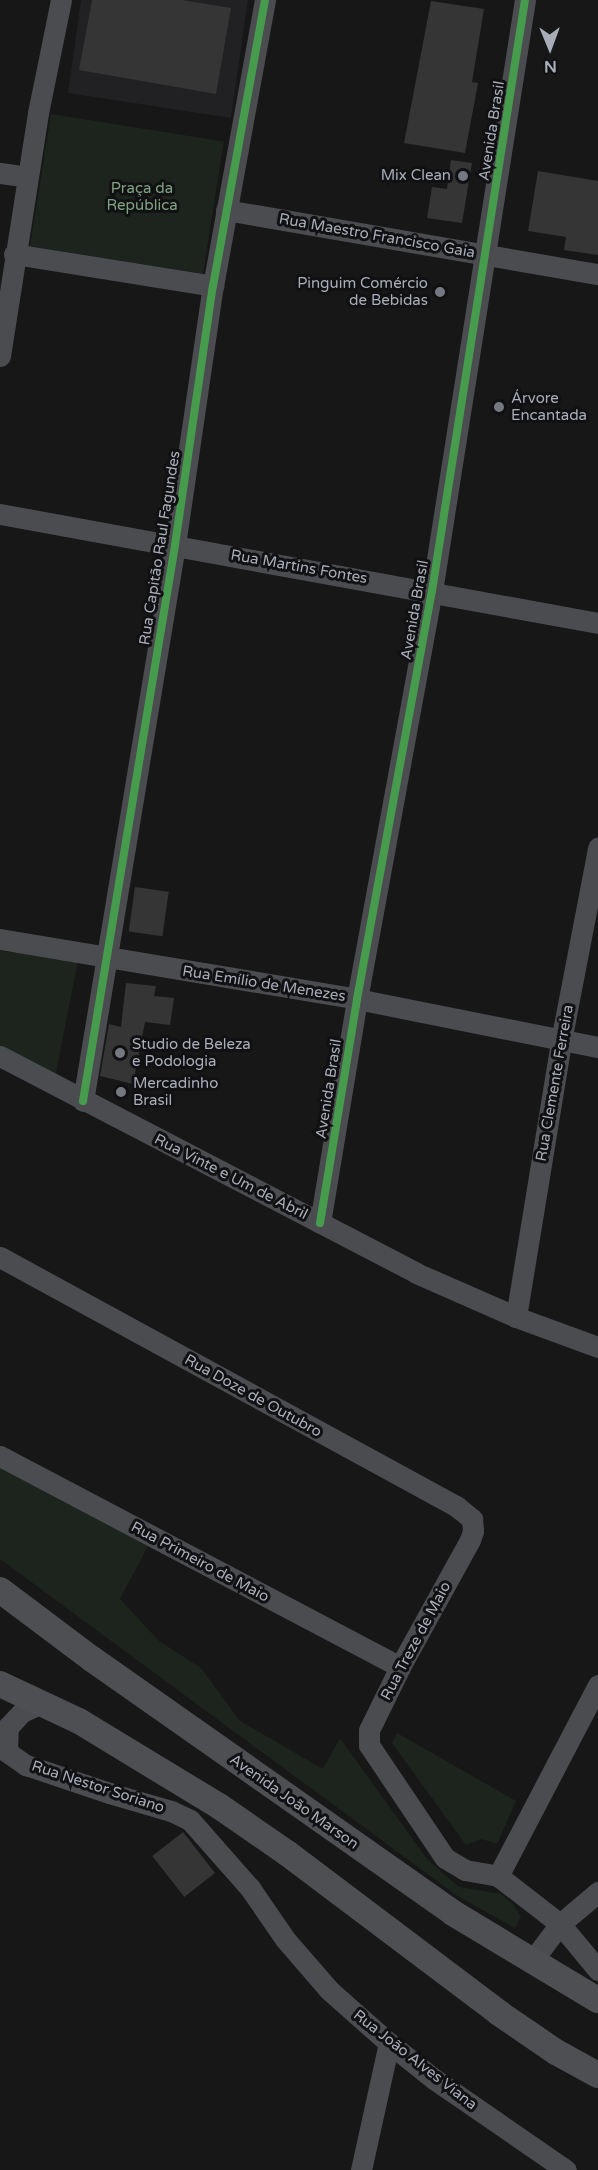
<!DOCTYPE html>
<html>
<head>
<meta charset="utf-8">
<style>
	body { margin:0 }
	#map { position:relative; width:598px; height:2170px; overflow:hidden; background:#171717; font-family:"Varela Round",sans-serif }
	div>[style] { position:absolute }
	.built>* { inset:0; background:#212123 }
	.green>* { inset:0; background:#1d241e; transform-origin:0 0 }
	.building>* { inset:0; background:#353536; transform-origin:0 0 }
	.minor>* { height:21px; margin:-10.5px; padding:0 10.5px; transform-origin:10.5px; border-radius:10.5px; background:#4b4c50 }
	.major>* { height:26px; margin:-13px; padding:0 13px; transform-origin:13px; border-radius:13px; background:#4d4f52 }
	.cycleway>* { height:8px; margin:-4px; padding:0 4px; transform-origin:4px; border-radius:4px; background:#469c4c }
	.dots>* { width:16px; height:16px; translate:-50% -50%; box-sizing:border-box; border:3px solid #111113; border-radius:50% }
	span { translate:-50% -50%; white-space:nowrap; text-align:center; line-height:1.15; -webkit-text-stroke:6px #111113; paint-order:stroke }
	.street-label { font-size:15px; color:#a8adb8 }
	.poi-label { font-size:15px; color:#a8adb8 }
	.right { translate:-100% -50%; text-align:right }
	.left { translate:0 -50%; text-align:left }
	.park-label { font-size:15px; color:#7fa381 }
	.north { position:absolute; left:520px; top:18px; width:60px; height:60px; -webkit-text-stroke:4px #111113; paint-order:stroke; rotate:179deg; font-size:16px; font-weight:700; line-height:24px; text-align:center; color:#a8adb8 }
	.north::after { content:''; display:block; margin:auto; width:21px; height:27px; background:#a8adb8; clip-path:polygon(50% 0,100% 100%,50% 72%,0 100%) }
</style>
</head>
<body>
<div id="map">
	<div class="built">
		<i style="clip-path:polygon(81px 0,248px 0,231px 118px,68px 93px)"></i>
	</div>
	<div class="green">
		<i style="left:51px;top:114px;width:175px;height:134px;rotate:9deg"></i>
		<i style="clip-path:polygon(0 951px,78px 960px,55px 1078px,0 1047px)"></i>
		<i style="clip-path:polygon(0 1465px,148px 1546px,120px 1599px,159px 1641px,201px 1668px,240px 1721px,323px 1769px,340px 1738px,427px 1859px,459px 1887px,501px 1894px,513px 1904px,521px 1917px,515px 1928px,456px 1895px,0 1559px)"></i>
		<i style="clip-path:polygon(397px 1733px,516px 1801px,497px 1844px,482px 1839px,466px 1845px,392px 1743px)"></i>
	</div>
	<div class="building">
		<i style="clip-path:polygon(92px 0,182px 0,231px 8px,216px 94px,79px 70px)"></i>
		<i style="clip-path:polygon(431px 1px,484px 9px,472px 82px,478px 83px,465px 153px,404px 143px)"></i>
		<i style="clip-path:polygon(451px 160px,472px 163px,462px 223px,427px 218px,432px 187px,447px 189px)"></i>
		<i style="clip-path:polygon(538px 171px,598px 181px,598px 255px,564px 250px,566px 237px,528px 231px)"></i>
		<i style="left:135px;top:887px;width:34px;height:45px;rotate:8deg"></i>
		<i style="clip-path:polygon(126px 983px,156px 986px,154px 996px,174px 998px,170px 1025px,145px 1022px,133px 1084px,100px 1076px,109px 1024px,121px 1027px)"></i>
		<i style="left:183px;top:1832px;width:52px;height:39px;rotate:52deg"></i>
	</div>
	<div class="minor">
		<i style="left:0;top:173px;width:28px;rotate:8deg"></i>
		<i style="left:226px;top:210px;width:377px;rotate:9.8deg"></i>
		<i style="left:14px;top:254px;width:202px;rotate:9.1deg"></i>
		<i style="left:0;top:356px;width:246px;rotate:-81.1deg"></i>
		<i style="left:38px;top:113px;width:115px;rotate:-78.5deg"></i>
		<i style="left:0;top:514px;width:608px;rotate:10.33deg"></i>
		<i style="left:0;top:939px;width:362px;rotate:9.5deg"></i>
		<i style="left:357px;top:999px;width:246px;rotate:11.3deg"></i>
		<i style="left:0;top:1056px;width:469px;rotate:27.5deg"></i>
		<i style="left:416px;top:1273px;width:109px;rotate:23.7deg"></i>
		<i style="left:516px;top:1317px;width:87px;rotate:20.1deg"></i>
		<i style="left:83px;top:1101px;width:564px;rotate:-80.6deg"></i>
		<i style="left:175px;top:545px;width:262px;rotate:-81.7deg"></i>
		<i style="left:213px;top:286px;width:291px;rotate:-79.7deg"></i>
		<i style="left:320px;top:1223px;width:227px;rotate:-80.6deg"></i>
		<i style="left:357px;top:999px;width:415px;rotate:-79.6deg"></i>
		<i style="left:432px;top:591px;width:598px;rotate:-81.06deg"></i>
		<i style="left:0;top:1257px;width:520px;rotate:28.64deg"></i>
		<i style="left:456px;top:1506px;width:21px;rotate:39deg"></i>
		<i style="left:472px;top:1519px;width:12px;rotate:85deg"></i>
		<i style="left:473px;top:1531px;width:9px;rotate:108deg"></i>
		<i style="left:470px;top:1540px;width:145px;rotate:118.9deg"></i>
		<i style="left:400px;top:1667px;width:70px;rotate:116.2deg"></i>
		<i style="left:369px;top:1730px;width:15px;rotate:90deg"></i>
		<i style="left:369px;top:1745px;width:136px;rotate:56.1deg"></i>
		<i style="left:445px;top:1858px;width:23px;rotate:31deg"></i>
		<i style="left:465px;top:1870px;width:34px;rotate:10deg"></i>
		<i style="left:516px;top:1317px;width:280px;rotate:-80.7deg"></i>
		<i style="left:561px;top:1041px;width:197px;rotate:-79.1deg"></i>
		<i style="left:0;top:1456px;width:452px;rotate:27.8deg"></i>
		<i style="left:598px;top:1685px;width:216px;rotate:117.6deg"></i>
		<i style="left:498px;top:1876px;width:78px;rotate:37.7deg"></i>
		<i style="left:560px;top:1924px;width:60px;rotate:50.4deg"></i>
		<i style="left:0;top:1747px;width:32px;rotate:35deg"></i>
		<i style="left:26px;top:1765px;width:88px;rotate:18.6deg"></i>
		<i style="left:109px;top:1793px;width:65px;rotate:16.2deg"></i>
		<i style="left:171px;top:1811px;width:21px;rotate:25deg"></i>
		<i style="left:190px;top:1820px;width:91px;rotate:48.6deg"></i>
		<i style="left:250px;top:1888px;width:62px;rotate:55.5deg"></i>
		<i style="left:285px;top:1939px;width:67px;rotate:49.2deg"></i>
		<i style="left:329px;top:1990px;width:80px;rotate:41.5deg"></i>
		<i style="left:389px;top:2043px;width:58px;rotate:38.7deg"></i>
		<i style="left:434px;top:2079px;width:160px;rotate:34.6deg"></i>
		<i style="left:7px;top:1752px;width:25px;rotate:-88deg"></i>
		<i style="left:8px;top:1727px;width:21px;rotate:-47deg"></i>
		<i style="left:22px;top:1712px;width:22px;rotate:-24deg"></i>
		<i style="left:532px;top:1961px;width:46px;rotate:-52.9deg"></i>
		<i style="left:560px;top:1924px;width:50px;rotate:-40.1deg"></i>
		<i style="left:361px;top:2170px;width:130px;rotate:-77.6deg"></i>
	</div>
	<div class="major">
		<i style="left:0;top:1590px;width:115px;rotate:36.9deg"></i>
		<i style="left:92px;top:1659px;width:441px;rotate:35.1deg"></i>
		<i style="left:453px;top:1913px;width:169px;rotate:31deg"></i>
		<i style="left:0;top:1684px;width:87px;rotate:25.1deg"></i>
		<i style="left:79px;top:1721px;width:164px;rotate:31.3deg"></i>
		<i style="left:219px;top:1806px;width:83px;rotate:34.7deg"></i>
		<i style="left:287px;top:1853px;width:266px;rotate:37deg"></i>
		<i style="left:499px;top:2013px;width:69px;rotate:34.4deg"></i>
		<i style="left:556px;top:2052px;width:48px;rotate:28.7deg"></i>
	</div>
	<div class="cycleway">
		<i style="left:83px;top:1101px;width:564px;rotate:-80.6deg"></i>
		<i style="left:175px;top:545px;width:262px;rotate:-81.7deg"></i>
		<i style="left:213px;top:286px;width:291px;rotate:-79.7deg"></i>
		<i style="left:320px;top:1223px;width:227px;rotate:-80.6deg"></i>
		<i style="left:357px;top:999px;width:415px;rotate:-79.6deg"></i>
		<i style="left:432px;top:591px;width:598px;rotate:-81.06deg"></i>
	</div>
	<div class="dots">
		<i style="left:463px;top:176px;background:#757880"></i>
		<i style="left:440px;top:292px;background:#757880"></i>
		<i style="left:499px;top:407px;background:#757880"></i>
		<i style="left:120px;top:1053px;background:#757880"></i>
		<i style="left:121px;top:1092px;background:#757880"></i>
	</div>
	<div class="street-label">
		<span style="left:492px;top:131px;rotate:-81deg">Avenida Brasil</span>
		<span style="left:377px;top:236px;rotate:10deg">Rua Maestro Francisco Gaia</span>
		<span style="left:160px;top:548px;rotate:-81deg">Rua Capitão Raul Fagundes</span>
		<span style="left:299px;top:567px;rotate:10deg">Rua Martins Fontes</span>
		<span style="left:415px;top:610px;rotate:-80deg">Avenida Brasil</span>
		<span style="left:264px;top:984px;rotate:9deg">Rua Emílio de Menezes</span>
		<span style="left:555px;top:1083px;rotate:-80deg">Rua Clemente Ferreira</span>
		<span style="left:329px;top:1089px;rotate:-81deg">Avenida Brasil</span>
		<span style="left:231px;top:1177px;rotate:27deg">Rua Vinte e Um de Abril</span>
		<span style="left:253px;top:1396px;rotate:29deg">Rua Doze de Outubro</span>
		<span style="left:200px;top:1562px;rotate:28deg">Rua Primeiro de Maio</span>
		<span style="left:416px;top:1641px;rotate:-62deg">Rua Treze de Maio</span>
		<span style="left:98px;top:1787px;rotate:18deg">Rua Nestor Soriano</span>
		<span style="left:294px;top:1802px;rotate:35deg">Avenida João Marson</span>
		<span style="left:415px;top:2060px;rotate:38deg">Rua João Alves Viana</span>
	</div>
	<div class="poi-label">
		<span class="right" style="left:451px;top:176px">Mix Clean</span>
		<span class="right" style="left:428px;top:292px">Pinguim Comércio<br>de Bebidas</span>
		<span class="left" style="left:511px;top:407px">Árvore<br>Encantada</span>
		<span class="left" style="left:132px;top:1053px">Studio de Beleza<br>e Podologia</span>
		<span class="left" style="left:133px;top:1092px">Mercadinho<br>Brasil</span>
	</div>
	<div class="park-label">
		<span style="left:142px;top:197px">Praça da<br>República</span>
	</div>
	<div class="north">N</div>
</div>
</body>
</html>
